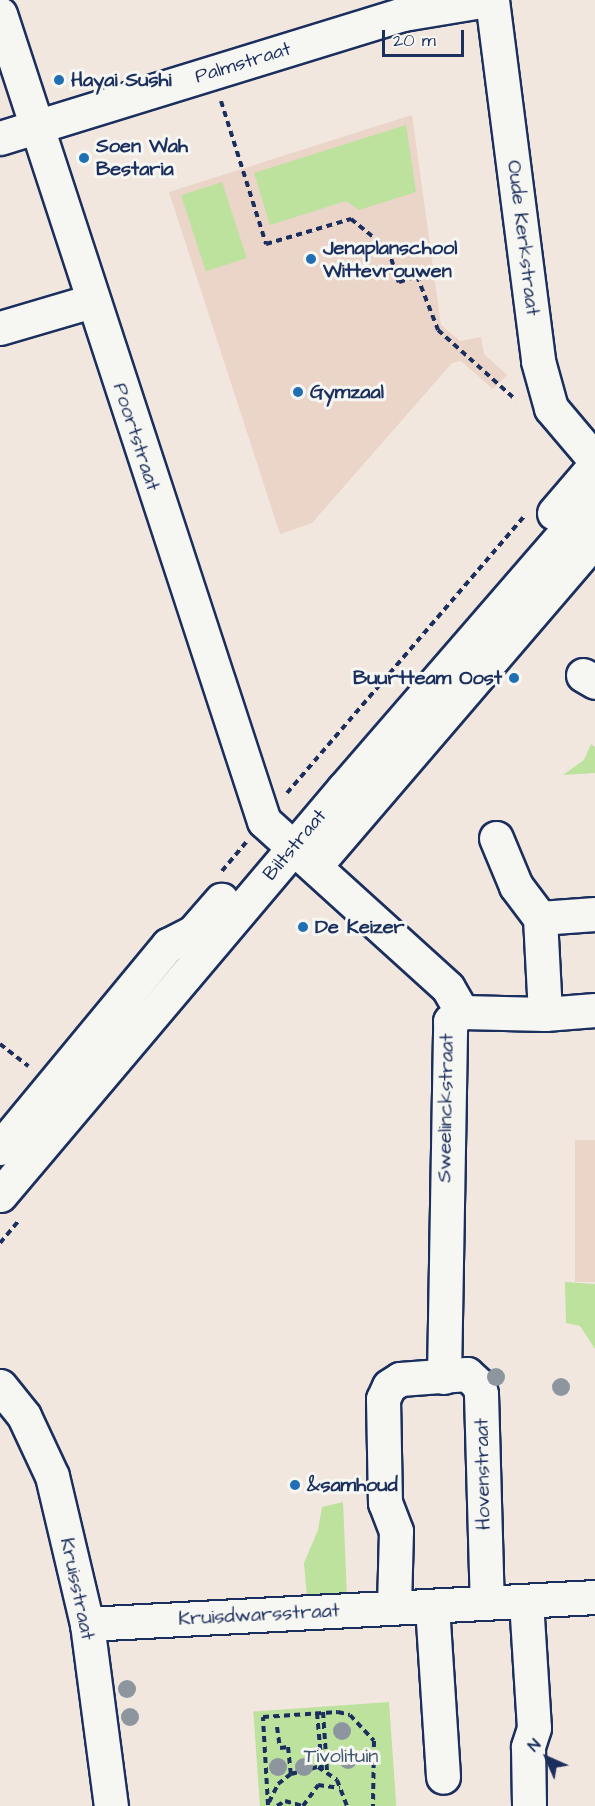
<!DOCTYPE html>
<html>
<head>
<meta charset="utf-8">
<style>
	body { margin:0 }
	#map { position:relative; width:595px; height:1806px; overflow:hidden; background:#f1e7df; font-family:"Architects Daughter",sans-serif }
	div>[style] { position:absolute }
	.built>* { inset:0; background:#ebd4c8; transform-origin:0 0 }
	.green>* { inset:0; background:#bce29d; transform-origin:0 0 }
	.path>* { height:4px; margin-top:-2px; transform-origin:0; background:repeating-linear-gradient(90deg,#1b2f5e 0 6px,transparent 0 10.5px) }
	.roads { filter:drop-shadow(2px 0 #1b2f5e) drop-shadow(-2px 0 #1b2f5e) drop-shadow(0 2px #1b2f5e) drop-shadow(0 -2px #1b2f5e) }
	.minor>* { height:33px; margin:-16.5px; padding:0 16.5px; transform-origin:16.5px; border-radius:16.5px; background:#f6f6f2 }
	.trees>* { width:18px; height:18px; margin:-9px; border-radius:50%; background:#8d969f }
	.dots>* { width:16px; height:16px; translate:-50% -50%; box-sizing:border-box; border:3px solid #f6f6f2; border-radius:50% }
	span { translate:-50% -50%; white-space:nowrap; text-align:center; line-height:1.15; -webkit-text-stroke:6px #f6f6f2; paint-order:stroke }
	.street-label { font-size:20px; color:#1b2f5e }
	.poi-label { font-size:20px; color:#1b2f5e; font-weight:700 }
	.left { translate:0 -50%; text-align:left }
	.right { translate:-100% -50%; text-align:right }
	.park-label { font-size:20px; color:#3b536b }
	.north { position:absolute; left:517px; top:1728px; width:60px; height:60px; -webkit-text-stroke:4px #f6f6f2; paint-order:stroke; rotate:315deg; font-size:16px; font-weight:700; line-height:24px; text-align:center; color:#1b2f5e }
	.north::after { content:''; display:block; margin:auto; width:21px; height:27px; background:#1b2f5e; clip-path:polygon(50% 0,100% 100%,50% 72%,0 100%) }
	.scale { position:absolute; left:382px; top:30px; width:82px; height:27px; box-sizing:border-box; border:3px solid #1b2f5e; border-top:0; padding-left:8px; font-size:18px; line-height:21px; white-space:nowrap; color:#1b2f5e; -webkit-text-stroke:4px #f6f6f2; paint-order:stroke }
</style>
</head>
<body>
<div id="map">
	<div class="built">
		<i style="clip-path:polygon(412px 115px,441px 325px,460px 341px,481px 337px,484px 354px,507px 375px,493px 389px,461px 361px,452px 363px,312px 523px,280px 534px,169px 192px)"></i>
		<i style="left:595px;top:1140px;width:142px;height:20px;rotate:90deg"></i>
	</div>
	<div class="green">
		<i style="clip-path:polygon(406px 125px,416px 192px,359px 210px,346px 201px,270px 225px,254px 173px)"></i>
		<i style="left:222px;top:182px;width:80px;height:43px;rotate:72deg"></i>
		<i style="clip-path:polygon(591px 744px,595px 747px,595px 773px,563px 775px,584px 760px)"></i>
		<i style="clip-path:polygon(565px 1282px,595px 1284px,595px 1349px,580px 1326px,566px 1323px)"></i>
		<i style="clip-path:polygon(343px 1502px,347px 1596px,307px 1598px,304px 1563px,318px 1530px,322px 1507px)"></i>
		<i style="left:389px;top:1702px;width:104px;height:136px;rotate:86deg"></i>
	</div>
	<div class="path">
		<i style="left:221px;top:101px;width:150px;rotate:72.5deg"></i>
		<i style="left:266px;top:244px;width:89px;rotate:-16.4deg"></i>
		<i style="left:351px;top:219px;width:48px;rotate:39deg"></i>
		<i style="left:388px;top:249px;width:35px;rotate:72deg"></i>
		<i style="left:399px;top:282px;width:19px;rotate:-18deg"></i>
		<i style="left:417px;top:276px;width:58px;rotate:68.7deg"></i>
		<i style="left:438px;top:330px;width:105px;rotate:41.9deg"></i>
		<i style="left:287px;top:793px;width:365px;rotate:-49.4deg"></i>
		<i style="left:222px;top:871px;width:38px;rotate:-50deg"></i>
		<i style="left:0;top:1044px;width:36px;rotate:38deg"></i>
		<i style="left:0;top:1243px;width:31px;rotate:-50deg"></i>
		<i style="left:323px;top:1712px;width:59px;rotate:86.1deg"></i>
		<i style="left:317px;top:1713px;width:56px;rotate:84.9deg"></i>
		<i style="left:277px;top:1727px;width:21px;rotate:82deg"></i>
		<i style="left:280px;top:1748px;width:8px;rotate:-7deg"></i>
		<i style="left:288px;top:1747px;width:27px;rotate:84deg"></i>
		<i style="left:269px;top:1802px;width:20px;rotate:-63deg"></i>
		<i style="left:278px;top:1784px;width:16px;rotate:-38deg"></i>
		<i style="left:291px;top:1774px;width:28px;rotate:-15deg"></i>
		<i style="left:318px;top:1767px;width:23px;rotate:34deg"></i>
		<i style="left:337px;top:1780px;width:28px;rotate:69deg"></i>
		<i style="left:268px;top:1805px;width:88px;rotate:-93.3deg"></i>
		<i style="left:263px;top:1717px;width:75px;rotate:-3.8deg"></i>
		<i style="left:338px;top:1712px;width:12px;rotate:14deg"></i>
		<i style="left:350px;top:1715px;width:35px;rotate:47deg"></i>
		<i style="left:374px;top:1741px;width:65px;rotate:90.9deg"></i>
		<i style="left:277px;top:1806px;width:9px;rotate:-32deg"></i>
		<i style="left:285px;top:1801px;width:19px;rotate:16deg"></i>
		<i style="left:303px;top:1806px;width:26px;rotate:-54deg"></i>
		<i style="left:318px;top:1785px;width:22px;rotate:8deg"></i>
	</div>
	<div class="roads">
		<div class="minor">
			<i style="left:492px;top:0;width:364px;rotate:82.7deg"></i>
			<i style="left:538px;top:361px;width:49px;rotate:74.5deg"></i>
			<i style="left:551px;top:408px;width:68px;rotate:49.8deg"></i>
			<i style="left:0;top:14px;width:849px;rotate:71.89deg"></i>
			<i style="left:264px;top:821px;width:248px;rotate:42.2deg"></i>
			<i style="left:448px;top:988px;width:28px;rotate:60deg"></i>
			<i style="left:0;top:138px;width:422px;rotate:-17.1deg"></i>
			<i style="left:403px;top:14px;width:86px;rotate:-9.4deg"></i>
			<i style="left:0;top:328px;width:96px;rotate:-16.4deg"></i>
			<i style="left:554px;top:513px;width:63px;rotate:-49.5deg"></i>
			<i style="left:583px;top:675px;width:14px;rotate:30deg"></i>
			<i style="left:496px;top:838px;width:52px;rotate:67.4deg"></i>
			<i style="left:516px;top:886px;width:40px;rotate:53deg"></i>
			<i style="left:540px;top:918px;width:96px;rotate:87deg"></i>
			<i style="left:315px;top:866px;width:430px;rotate:-49.4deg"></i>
			<i style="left:540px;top:918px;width:55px;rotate:-4.2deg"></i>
			<i style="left:0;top:1148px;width:264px;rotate:-50.4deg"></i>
			<i style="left:168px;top:945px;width:28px;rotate:-27deg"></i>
			<i style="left:193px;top:932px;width:43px;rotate:-48.8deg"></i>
			<i style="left:0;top:1195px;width:533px;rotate:-49.8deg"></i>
			<i style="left:344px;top:788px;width:384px;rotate:-49.1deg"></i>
			<i style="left:444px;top:1377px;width:356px;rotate:-89deg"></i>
			<i style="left:450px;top:1021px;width:15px;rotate:-37deg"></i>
			<i style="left:462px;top:1012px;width:83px;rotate:1.4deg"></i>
			<i style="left:545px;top:1014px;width:50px;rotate:-4.6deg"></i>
			<i style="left:0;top:1386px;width:38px;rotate:51deg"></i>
			<i style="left:24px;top:1416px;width:66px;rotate:65deg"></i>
			<i style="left:52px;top:1476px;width:152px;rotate:76.7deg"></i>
			<i style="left:87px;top:1624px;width:184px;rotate:82.5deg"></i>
			<i style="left:526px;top:1601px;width:127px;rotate:86.4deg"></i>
			<i style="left:534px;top:1728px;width:20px;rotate:108deg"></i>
			<i style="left:528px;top:1747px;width:59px;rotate:89deg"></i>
			<i style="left:432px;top:1606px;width:171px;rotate:86.3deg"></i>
			<i style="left:394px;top:1607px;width:76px;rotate:-88.5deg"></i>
			<i style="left:396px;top:1531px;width:30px;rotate:-111deg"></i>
			<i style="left:385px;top:1503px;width:104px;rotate:-91.1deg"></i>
			<i style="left:383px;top:1399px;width:14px;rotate:-65deg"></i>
			<i style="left:389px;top:1386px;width:13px;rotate:-32deg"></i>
			<i style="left:400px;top:1379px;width:67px;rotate:-4.3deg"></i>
			<i style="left:467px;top:1374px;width:16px;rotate:43deg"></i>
			<i style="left:479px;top:1385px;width:9px;rotate:77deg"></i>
			<i style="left:481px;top:1394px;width:209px;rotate:88.4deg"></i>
			<i style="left:87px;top:1624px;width:509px;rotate:-3.04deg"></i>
		</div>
	</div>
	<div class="trees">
		<i style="left:496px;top:1377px"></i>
		<i style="left:561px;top:1387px"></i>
		<i style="left:127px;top:1689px"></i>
		<i style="left:130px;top:1717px"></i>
		<i style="left:342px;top:1731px"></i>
		<i style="left:348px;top:1760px"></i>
		<i style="left:278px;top:1767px"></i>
		<i style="left:304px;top:1767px"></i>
	</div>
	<div class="dots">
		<i style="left:59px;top:80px;background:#1f6fb2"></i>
		<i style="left:84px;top:158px;background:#1f6fb2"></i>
		<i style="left:311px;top:259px;background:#1f6fb2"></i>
		<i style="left:298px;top:392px;background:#1f6fb2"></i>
		<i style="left:514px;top:678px;background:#1f6fb2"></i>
		<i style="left:303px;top:927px;background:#1f6fb2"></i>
		<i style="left:295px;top:1485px;background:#1f6fb2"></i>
	</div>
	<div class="street-label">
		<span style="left:243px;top:63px;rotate:-17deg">Palmstraat</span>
		<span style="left:523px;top:238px;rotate:83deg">Oude Kerkstraat</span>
		<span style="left:136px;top:437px;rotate:72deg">Poortstraat</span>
		<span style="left:295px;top:845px;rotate:-50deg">Biltstraat</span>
		<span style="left:446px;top:1108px;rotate:-89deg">Sweelinckstraat</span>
		<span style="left:483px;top:1474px;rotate:-91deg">Hovenstraat</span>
		<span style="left:77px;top:1589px;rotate:78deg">Kruisstraat</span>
		<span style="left:259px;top:1615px;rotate:-3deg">Kruisdwarsstraat</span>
	</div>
	<div class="poi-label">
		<span class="left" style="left:71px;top:80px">Hayai Sushi</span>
		<span class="left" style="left:96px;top:158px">Soen Wah<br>Bestaria</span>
		<span class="left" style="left:323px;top:260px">Jenaplanschool<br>Wittevrouwen</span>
		<span class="left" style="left:310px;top:392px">Gymzaal</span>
		<span class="right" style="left:502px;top:678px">Buurtteam Oost</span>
		<span class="left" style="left:315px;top:927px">De Keizer</span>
		<span class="left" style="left:307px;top:1485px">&amp;samhoud</span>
	</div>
	<div class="park-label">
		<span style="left:341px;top:1756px">Tivolituin</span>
	</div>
	<div class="north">N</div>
	<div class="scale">20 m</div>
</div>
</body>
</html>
